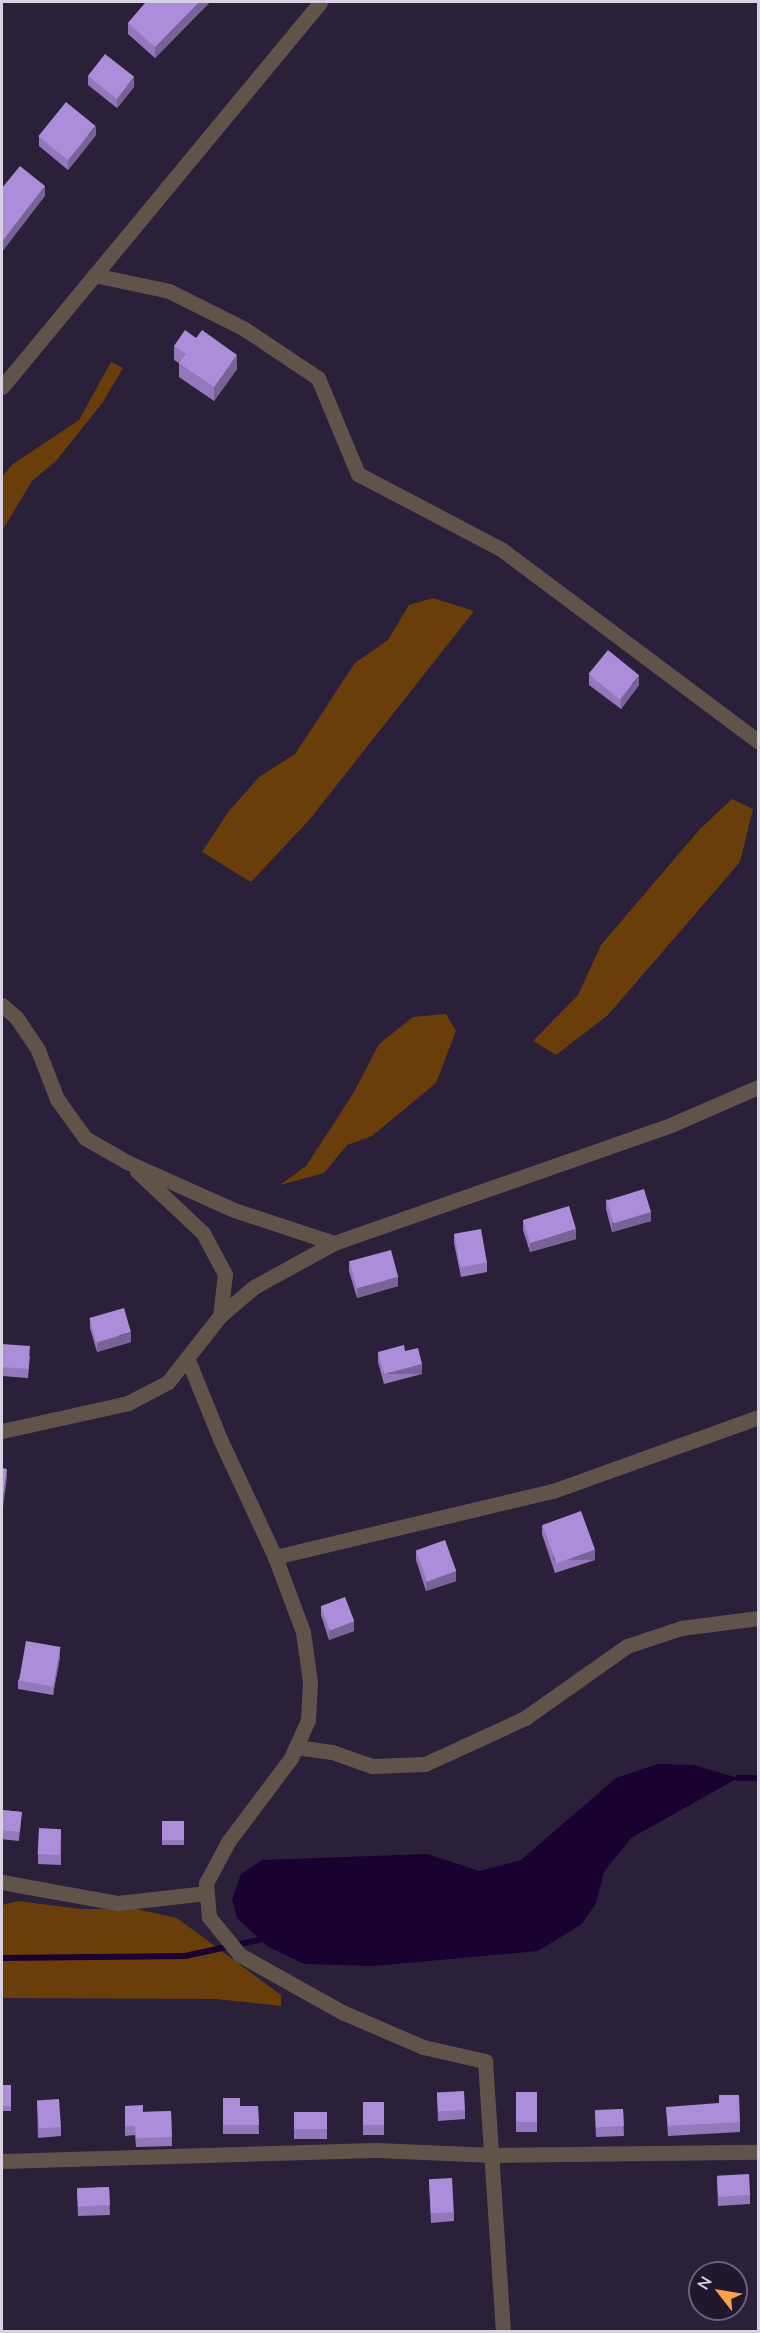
<!DOCTYPE html>
<html>
<head>
<meta charset="utf-8">
<style>
	body { margin:0 }
	#map { position:relative; width:760px; height:2333px; overflow:hidden; background:#2a203a; font-family:Mulish,sans-serif }
	div>[style] { position:absolute }
	.green>* { inset:0; background:#693e0b }
	.water>* { inset:0; background:#190131 }
	.stream>* { height:6px; margin:-3px; padding:0 3px; transform-origin:3px; border-radius:3px; background:#190131 }
	.minor>* { height:15px; margin:-7.5px; padding:0 7.5px; transform-origin:7.5px; border-radius:7.5px; background:#60544a }
	.wall>* { inset:0; background:#9379bb; transform-origin:0 0 }
	.shaded-wall>* { inset:0; background:#786399; transform-origin:0 0 }
	.building>* { inset:0; background:#ab8dda; transform-origin:0 0 }
	span { translate:-50% -50%; white-space:nowrap; text-align:center; line-height:1.15; -webkit-text-stroke:6px #21172f; paint-order:stroke }
	.frame { position:absolute; inset:0; border:3px solid #d7d1e2; pointer-events:none }
	.north { position:absolute; left:688px; top:2261px; width:60px; height:60px; box-sizing:border-box; background:#21172f; border:2px solid #6a6177; border-radius:50%; rotate:301deg; font-size:16px; font-weight:700; line-height:24px; text-align:center; color:#d7d1e2 }
	.north::after { content:''; display:block; margin:auto; width:21px; height:27px; background:#f7a148; clip-path:polygon(50% 0,100% 100%,50% 72%,0 100%) }
</style>
</head>
<body>
<div id="map">
	<div class="green">
		<i style="clip-path:polygon(111px 362px,123px 368px,103px 402px,56px 461px,32px 481px,2px 531px,2px 477px,13px 464px,79px 420px)"></i>
		<i style="clip-path:polygon(433px 598px,474px 611px,310px 819px,251px 882px,202px 852px,229px 811px,259px 777px,295px 754px,355px 663px,388px 640px,409px 605px)"></i>
		<i style="clip-path:polygon(732px 799px,753px 809px,740px 862px,608px 1015px,556px 1055px,533px 1041px,578px 995px,601px 945px,700px 829px)"></i>
		<i style="clip-path:polygon(446px 1014px,456px 1031px,436px 1083px,372px 1136px,347px 1145px,324px 1173px,280px 1185px,306px 1166px,353px 1094px,379px 1044px,413px 1017px)"></i>
		<i style="clip-path:polygon(18px 1901px,81px 1909px,136px 1909px,177px 1918px,281px 1995px,281px 2006px,216px 1999px,2px 1998px,2px 1905px)"></i>
	</div>
	<div class="water">
		<i style="clip-path:polygon(658px 1764px,694px 1765px,738px 1778px,631px 1838px,604px 1872px,596px 1903px,582px 1924px,538px 1951px,374px 1966px,304px 1964px,267px 1946px,237px 1918px,232px 1899px,241px 1874px,262px 1860px,427px 1854px,479px 1871px,521px 1860px,616px 1778px)"></i>
	</div>
	<div class="stream">
		<i style="left:738px;top:1778px;width:20px"></i>
		<i style="left:2px;top:1958px;width:183px;rotate:-0.6deg"></i>
		<i style="left:185px;top:1956px;width:76px;rotate:-12.2deg"></i>
	</div>
	<div class="minor">
		<i style="left:94px;top:275px;width:77px;rotate:12deg"></i>
		<i style="left:169px;top:291px;width:83px;rotate:26.6deg"></i>
		<i style="left:243px;top:328px;width:90px;rotate:33.7deg"></i>
		<i style="left:318px;top:378px;width:104px;rotate:67.4deg"></i>
		<i style="left:358px;top:474px;width:161px;rotate:27.7deg"></i>
		<i style="left:501px;top:549px;width:321px;rotate:36.8deg"></i>
		<i style="left:2px;top:387px;width:499px;rotate:-50.4deg"></i>
		<i style="left:2px;top:1005px;width:18px;rotate:41deg"></i>
		<i style="left:16px;top:1017px;width:40px;rotate:56deg"></i>
		<i style="left:38px;top:1050px;width:53px;rotate:68.8deg"></i>
		<i style="left:57px;top:1099px;width:48px;rotate:54.3deg"></i>
		<i style="left:85px;top:1138px;width:48px;rotate:29.7deg"></i>
		<i style="left:127px;top:1162px;width:117px;rotate:24.2deg"></i>
		<i style="left:234px;top:1210px;width:105px;rotate:18.3deg"></i>
		<i style="left:137px;top:1171px;width:91px;rotate:43.2deg"></i>
		<i style="left:203px;top:1233px;width:47px;rotate:61.8deg"></i>
		<i style="left:225px;top:1274px;width:42px;rotate:96.8deg"></i>
		<i style="left:188px;top:1360px;width:85px;rotate:67.9deg"></i>
		<i style="left:220px;top:1439px;width:130px;rotate:65deg"></i>
		<i style="left:275px;top:1557px;width:80px;rotate:69.5deg"></i>
		<i style="left:303px;top:1632px;width:50px;rotate:82deg"></i>
		<i style="left:310px;top:1682px;width:38px;rotate:93deg"></i>
		<i style="left:308px;top:1720px;width:42px;rotate:114.1deg"></i>
		<i style="left:291px;top:1758px;width:105px;rotate:126.9deg"></i>
		<i style="left:228px;top:1842px;width:47px;rotate:118.2deg"></i>
		<i style="left:206px;top:1883px;width:34px;rotate:85deg"></i>
		<i style="left:209px;top:1917px;width:49px;rotate:50.8deg"></i>
		<i style="left:240px;top:1955px;width:117px;rotate:29.2deg"></i>
		<i style="left:342px;top:2012px;width:88px;rotate:23.4deg"></i>
		<i style="left:423px;top:2047px;width:64px;rotate:12.7deg"></i>
		<i style="left:485px;top:2061px;width:272px;rotate:86.2deg"></i>
		<i style="left:2px;top:1431px;width:129px;rotate:-12.5deg"></i>
		<i style="left:128px;top:1403px;width:45px;rotate:-27.7deg"></i>
		<i style="left:168px;top:1382px;width:84px;rotate:-51.8deg"></i>
		<i style="left:220px;top:1316px;width:45px;rotate:-40.5deg"></i>
		<i style="left:254px;top:1287px;width:91px;rotate:-28.8deg"></i>
		<i style="left:334px;top:1243px;width:359px;rotate:-19.3deg"></i>
		<i style="left:673px;top:1124px;width:93px;rotate:-23.5deg"></i>
		<i style="left:275px;top:1557px;width:286px;rotate:-13.4deg"></i>
		<i style="left:553px;top:1491px;width:218px;rotate:-19.8deg"></i>
		<i style="left:296px;top:1747px;width:36px;rotate:8deg"></i>
		<i style="left:332px;top:1752px;width:42px;rotate:19.3deg"></i>
		<i style="left:372px;top:1766px;width:53px;rotate:-2.2deg"></i>
		<i style="left:425px;top:1764px;width:110px;rotate:-24.7deg"></i>
		<i style="left:525px;top:1718px;width:125px;rotate:-35.2deg"></i>
		<i style="left:627px;top:1646px;width:57px;rotate:-18.4deg"></i>
		<i style="left:681px;top:1628px;width:78px;rotate:-7.4deg"></i>
		<i style="left:2px;top:1882px;width:118px;rotate:10.3deg"></i>
		<i style="left:118px;top:1903px;width:89px;rotate:-6.5deg"></i>
		<i style="left:2px;top:2161px;width:374px;rotate:-1.7deg"></i>
		<i style="left:376px;top:2150px;width:118px;rotate:2.4deg"></i>
		<i style="left:494px;top:2155px;width:264px;rotate:-0.7deg"></i>
	</div>
	<div class="wall">
		<i style="clip-path:polygon(146px 2px,210px 2px,155px 58px,128px 34px,128px 23px)"></i>
		<i style="clip-path:polygon(88px 76px,134px 87px,117px 108px,88px 85px)"></i>
		<i style="clip-path:polygon(96px 135px,68px 170px,39px 146px,39px 137px)"></i>
		<i style="clip-path:polygon(196px 338px,237px 369px,214px 401px,179px 377px,179px 363px,174px 360px,174px 346px)"></i>
		<i style="clip-path:polygon(589px 675px,639px 685px,621px 709px,589px 685px)"></i>
		<i style="clip-path:polygon(606px 1199px,651px 1221px,612px 1232px,606px 1209px)"></i>
		<i style="clip-path:polygon(523px 1220px,576px 1239px,530px 1252px,523px 1230px)"></i>
		<i style="clip-path:polygon(454px 1234px,487px 1262px,487px 1272px,461px 1277px,454px 1243px)"></i>
		<i style="clip-path:polygon(349px 1261px,398px 1286px,357px 1298px,349px 1271px)"></i>
		<i style="clip-path:polygon(90px 1319px,131px 1342px,97px 1352px,90px 1328px)"></i>
		<i style="clip-path:polygon(2px 1344px,30px 1356px,28px 1378px,2px 1376px)"></i>
		<i style="clip-path:polygon(405px 1351px,422px 1374px,384px 1384px,378px 1362px,378px 1352px)"></i>
		<i style="clip-path:polygon(757px 1483px,759px 1487px,759px 1497px,757px 1493px)"></i>
		<i style="clip-path:polygon(542px 1525px,595px 1560px,555px 1573px,542px 1534px)"></i>
		<i style="clip-path:polygon(416px 1551px,456px 1581px,426px 1591px,416px 1560px)"></i>
		<i style="clip-path:polygon(321px 1606px,354px 1631px,329px 1640px,321px 1615px)"></i>
		<i style="clip-path:polygon(60px 1657px,53px 1695px,18px 1689px,18px 1680px)"></i>
		<i style="left:2px;top:1810px;width:20px;height:29px;rotate:6deg"></i>
		<i style="left:184px;top:1821px;width:24px;height:22px;rotate:90deg"></i>
		<i style="clip-path:polygon(61px 1829px,61px 1865px,38px 1864px,38px 1854px)"></i>
		<i style="left:2px;top:2085px;width:9px;height:26px"></i>
		<i style="clip-path:polygon(437px 2092px,465px 2110px,465px 2119px,438px 2121px)"></i>
		<i style="left:516px;top:2092px;width:21px;height:40px"></i>
		<i style="clip-path:polygon(223px 2098px,240px 2106px,258px 2106px,259px 2134px,223px 2134px)"></i>
		<i style="clip-path:polygon(37px 2100px,61px 2127px,61px 2136px,38px 2138px)"></i>
		<i style="left:363px;top:2102px;width:21px;height:33px"></i>
		<i style="clip-path:polygon(125px 2106px,143px 2112px,171px 2111px,172px 2146px,136px 2147px,135px 2135px,125px 2136px)"></i>
		<i style="clip-path:polygon(666px 2107px,740px 2122px,740px 2132px,668px 2136px)"></i>
		<i style="left:623px;top:2109px;width:27px;height:28px;rotate:88deg"></i>
		<i style="left:294px;top:2112px;width:33px;height:27px"></i>
		<i style="clip-path:polygon(717px 2176px,750px 2195px,750px 2204px,718px 2206px)"></i>
		<i style="clip-path:polygon(429px 2180px,454px 2212px,454px 2221px,431px 2223px)"></i>
		<i style="left:109px;top:2187px;width:28px;height:32px;rotate:88deg"></i>
	</div>
	<div class="shaded-wall">
		<i style="clip-path:polygon(199px 2px,210px 2px,155px 58px,155px 47px)"></i>
		<i style="clip-path:polygon(134px 77px,134px 87px,117px 108px,117px 99px)"></i>
		<i style="clip-path:polygon(96px 126px,96px 135px,68px 170px,68px 160px)"></i>
		<i style="clip-path:polygon(45px 186px,45px 196px,2px 252px,2px 242px)"></i>
		<i style="clip-path:polygon(237px 355px,237px 369px,214px 401px,214px 387px)"></i>
		<i style="clip-path:polygon(639px 675px,639px 685px,621px 709px,621px 699px)"></i>
		<i style="clip-path:polygon(651px 1212px,651px 1221px,612px 1232px,612px 1222px)"></i>
		<i style="clip-path:polygon(576px 1229px,576px 1239px,530px 1252px,530px 1243px)"></i>
		<i style="clip-path:polygon(398px 1277px,398px 1286px,357px 1298px,357px 1288px)"></i>
		<i style="clip-path:polygon(131px 1332px,131px 1342px,97px 1352px,97px 1343px)"></i>
		<i style="left:422px;top:1364px;width:10px;height:39px;rotate:90deg"></i>
		<i style="clip-path:polygon(7px 1469px,7px 1478px,2px 1514px,2px 1504px)"></i>
		<i style="left:595px;top:1550px;width:10px;height:42px;rotate:90deg"></i>
		<i style="clip-path:polygon(456px 1571px,456px 1581px,426px 1591px,426px 1581px)"></i>
		<i style="clip-path:polygon(354px 1621px,354px 1631px,329px 1640px,329px 1630px)"></i>
		<i style="clip-path:polygon(60px 1647px,60px 1657px,53px 1695px,53px 1686px)"></i>
	</div>
	<div class="building">
		<i style="clip-path:polygon(146px 2px,199px 2px,155px 47px,128px 23px)"></i>
		<i style="left:105px;top:54px;width:37px;height:28px;rotate:38deg"></i>
		<i style="left:66px;top:102px;width:38px;height:44px;rotate:39deg"></i>
		<i style="clip-path:polygon(20px 166px,45px 186px,2px 242px,2px 188px)"></i>
		<i style="clip-path:polygon(185px 330px,196px 338px,202px 330px,237px 355px,214px 387px,179px 363px,186px 354px,174px 346px)"></i>
		<i style="left:608px;top:650px;width:40px;height:31px;rotate:39deg"></i>
		<i style="left:644px;top:1189px;width:24px;height:39px;rotate:73deg"></i>
		<i style="left:569px;top:1206px;width:24px;height:48px;rotate:73deg"></i>
		<i style="left:481px;top:1229px;width:34px;height:27px;rotate:80deg"></i>
		<i style="left:391px;top:1250px;width:28px;height:43px;rotate:75deg"></i>
		<i style="left:124px;top:1308px;width:25px;height:36px;rotate:74deg"></i>
		<i style="left:2px;top:1344px;width:28px;height:23px;rotate:4deg"></i>
		<i style="clip-path:polygon(404px 1345px,405px 1351px,418px 1348px,422px 1364px,384px 1374px,378px 1352px)"></i>
		<i style="clip-path:polygon(2px 1468px,7px 1469px,2px 1504px)"></i>
		<i style="left:581px;top:1511px;width:41px;height:41px;rotate:70deg"></i>
		<i style="left:445px;top:1540px;width:33px;height:31px;rotate:70deg"></i>
		<i style="left:345px;top:1597px;width:26px;height:26px;rotate:69deg"></i>
		<i style="left:26px;top:1641px;width:35px;height:40px;rotate:10deg"></i>
		<i style="left:2px;top:1810px;width:20px;height:20px;rotate:6deg"></i>
		<i style="left:184px;top:1821px;width:19px;height:22px;rotate:90deg"></i>
		<i style="left:39px;top:1828px;width:22px;height:26px;rotate:3deg"></i>
		<i style="left:2px;top:2085px;width:9px;height:21px"></i>
		<i style="left:464px;top:2091px;width:19px;height:27px;rotate:87deg"></i>
		<i style="left:516px;top:2092px;width:21px;height:30px"></i>
		<i style="clip-path:polygon(719px 2095px,739px 2095px,740px 2122px,668px 2126px,666px 2107px,719px 2103px)"></i>
		<i style="clip-path:polygon(223px 2098px,240px 2098px,240px 2106px,258px 2106px,259px 2125px,223px 2125px)"></i>
		<i style="left:59px;top:2099px;width:28px;height:22px;rotate:86deg"></i>
		<i style="left:363px;top:2102px;width:21px;height:23px"></i>
		<i style="clip-path:polygon(143px 2105px,143px 2112px,171px 2111px,172px 2137px,136px 2138px,135px 2126px,125px 2126px,125px 2106px)"></i>
		<i style="left:623px;top:2109px;width:17px;height:28px;rotate:87deg"></i>
		<i style="left:294px;top:2112px;width:33px;height:17px"></i>
		<i style="left:749px;top:2174px;width:21px;height:32px;rotate:87deg"></i>
		<i style="left:452px;top:2178px;width:34px;height:23px;rotate:87deg"></i>
		<i style="left:109px;top:2187px;width:18px;height:32px;rotate:87deg"></i>
	</div>
	<div class="frame"></div>
	<div class="north">N</div>
</div>
</body>
</html>
